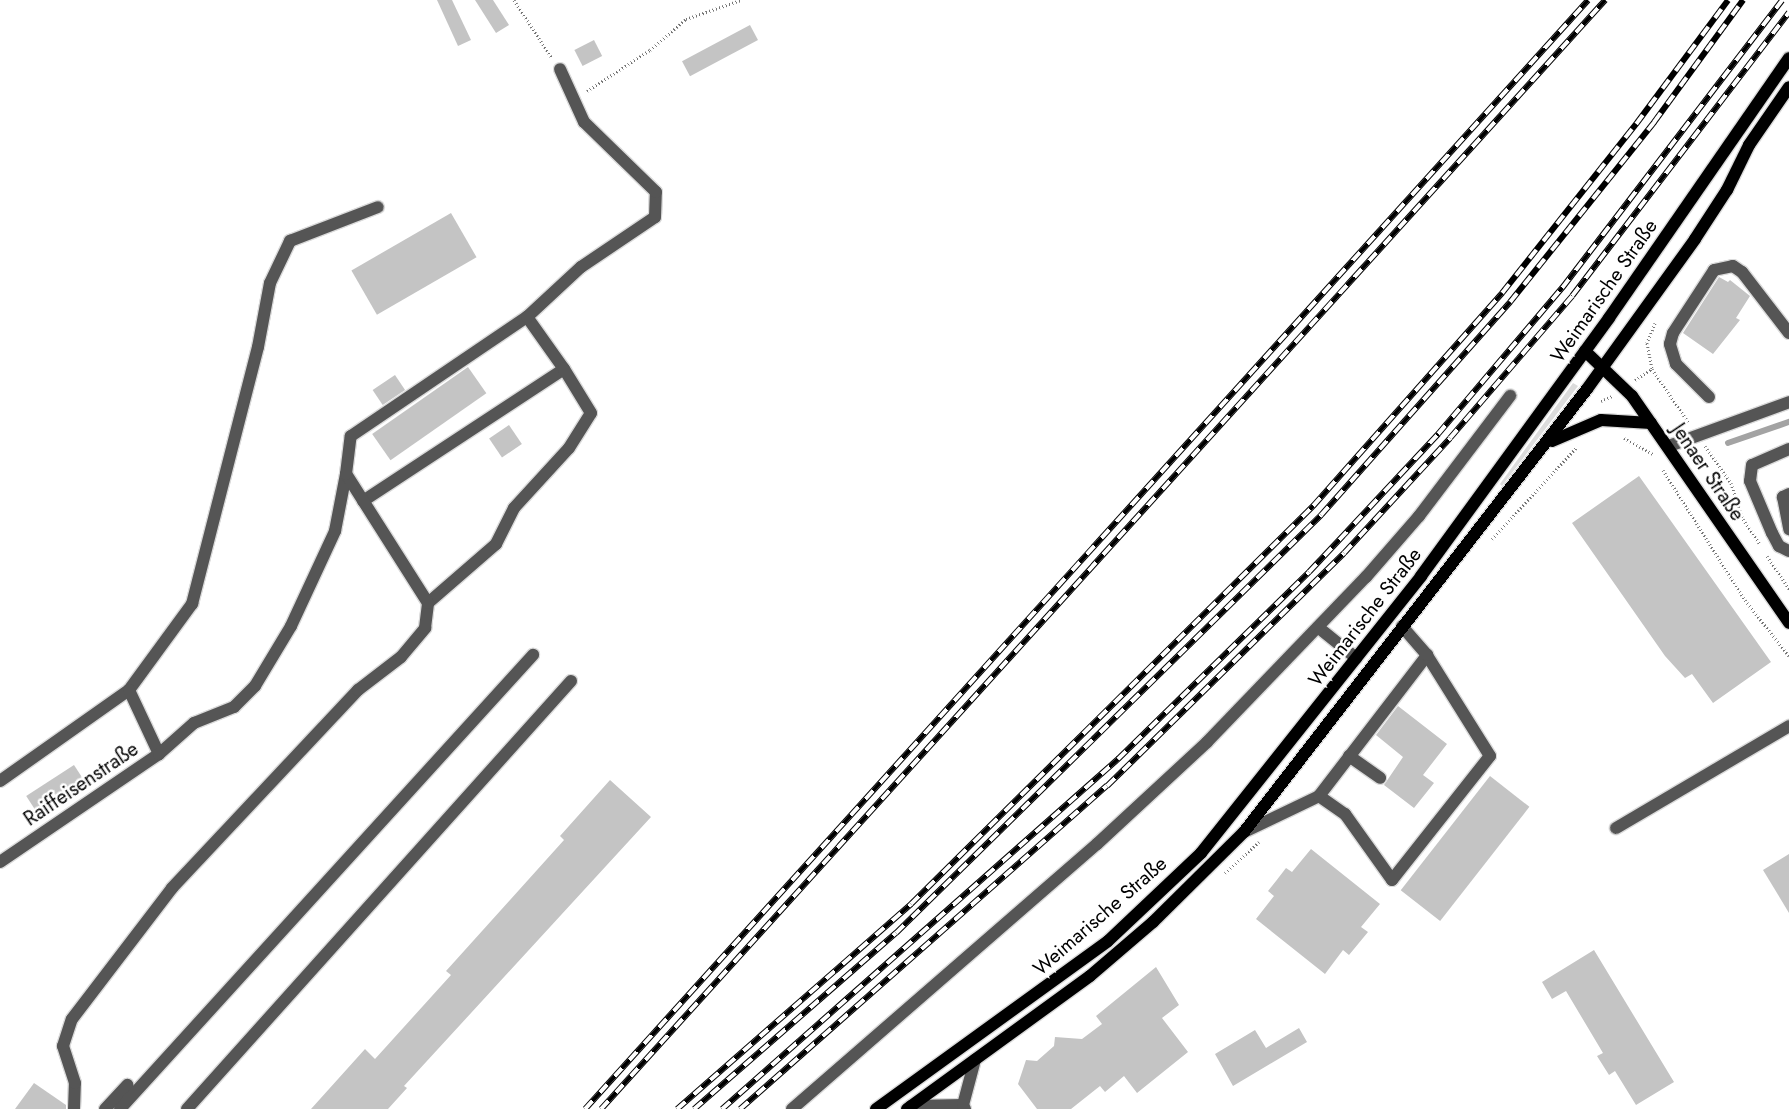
<!DOCTYPE html>
<html>
<head>
<meta charset="utf-8">
<style>
	body { margin:0 }
	#map { position:relative; width:1789px; height:1109px; overflow:hidden; background:#fff; font-family:Jost,sans-serif }
	div>[style] { position:absolute }
	.green>* { inset:0; background:#dcdcdc }
	.stream>* { height:5.5px; margin:-2.75px; padding:0 2.75px; transform-origin:2.75px; border-radius:2.75px; background:#a3a3a3 }
	.building>* { inset:0; background:#c4c4c4; transform-origin:0 0 }
	.path>* { height:3px; margin-top:-1.5px; transform-origin:0; background:repeating-linear-gradient(90deg,#777 0 1px,transparent 0 3.5px) }
	.roads { filter:drop-shadow(1px 0 #dbdbdb) drop-shadow(-1px 0 #dbdbdb) drop-shadow(0 1px #dbdbdb) drop-shadow(0 -1px #dbdbdb) }
	.minor>* { height:12px; margin:-6px; padding:0 6px; transform-origin:6px; border-radius:6px; background:#555 }
	.major>* { height:12px; margin:-6px; padding:0 6px; transform-origin:6px; border-radius:6px; background:#000 }
	.rail>* { height:5.5px; margin-top:-2.75px; transform-origin:0; background:repeating-linear-gradient(90deg,#fff 0 11px,#000 0 22px); box-sizing:border-box; border-block:1px solid #000 }
	span { translate:-50% -50%; white-space:nowrap; text-align:center; line-height:1.15; -webkit-text-stroke:5px #fff; paint-order:stroke }
	.street-label { font-size:20px; color:#000 }
</style>
</head>
<body>
<div id="map">
	<div class="green">
		<i style="clip-path:polygon(1573px 383px,1578px 386px,1502px 486px,1500px 484px)"></i>
	</div>
	<div class="stream">
		<i style="left:1728px;top:443px;width:65px;rotate:-19deg"></i>
	</div>
	<div class="building">
		<i style="clip-path:polygon(437px 0,452px 0,471px 40px,458px 46px)"></i>
		<i style="clip-path:polygon(475px 0,493px 0,509px 25px,496px 33px)"></i>
		<i style="left:750px;top:25px;width:17px;height:77px;rotate:62deg"></i>
		<i style="left:594px;top:40px;width:18px;height:22px;rotate:63deg"></i>
		<i style="left:451px;top:213px;width:51px;height:115px;rotate:60deg"></i>
		<i style="clip-path:polygon(1719px 277px,1728px 282px,1730px 280px,1750px 296px,1736px 318px,1740px 320px,1713px 354px,1683px 333px)"></i>
		<i style="left:468px;top:367px;width:32px;height:117px;rotate:55deg"></i>
		<i style="left:395px;top:375px;width:18px;height:27px;rotate:56deg"></i>
		<i style="left:509px;top:425px;width:23px;height:24px;rotate:56deg"></i>
		<i style="clip-path:polygon(1639px 476px,1771px 662px,1713px 703px,1692px 674px,1685px 678px,1665px 656px,1572px 523px)"></i>
		<i style="clip-path:polygon(1398px 706px,1447px 744px,1423px 775px,1434px 783px,1414px 808px,1384px 785px,1403px 757px,1376px 735px)"></i>
		<i style="left:74px;top:765px;width:17px;height:57px;rotate:57deg"></i>
		<i style="left:1490px;top:776px;width:50px;height:145px;rotate:38deg"></i>
		<i style="clip-path:polygon(610px 780px,651px 817px,404px 1086px,407px 1088px,388px 1109px,311px 1109px,365px 1049px,375px 1059px,451px 975px,446px 971px,564px 840px,560px 836px)"></i>
		<i style="clip-path:polygon(1311px 849px,1380px 904px,1361px 927px,1368px 932px,1349px 955px,1343px 950px,1325px 974px,1256px 919px,1274px 896px,1268px 891px,1276px 881px,1286px 868px,1292px 872px)"></i>
		<i style="clip-path:polygon(1789px 854px,1789px 913px,1763px 870px)"></i>
		<i style="clip-path:polygon(1594px 950px,1674px 1082px,1636px 1105px,1615px 1071px,1609px 1075px,1597px 1056px,1603px 1053px,1566px 991px,1552px 999px,1542px 982px)"></i>
		<i style="clip-path:polygon(1156px 967px,1179px 1005px,1162px 1018px,1188px 1052px,1137px 1093px,1124px 1076px,1105px 1092px,1100px 1086px,1071px 1109px,1037px 1109px,1018px 1084px,1026px 1060px,1037px 1061px,1054px 1046px,1055px 1037px,1082px 1039px,1102px 1024px,1096px 1016px)"></i>
		<i style="clip-path:polygon(1299px 1028px,1307px 1042px,1233px 1086px,1215px 1054px,1255px 1030px,1266px 1048px)"></i>
		<i style="clip-path:polygon(34px 1083px,66px 1105px,66px 1109px,15px 1109px)"></i>
	</div>
	<div class="path">
		<i style="left:514px;top:0;width:69px;rotate:56.8deg"></i>
		<i style="left:587px;top:91px;width:75px;rotate:-33.1deg"></i>
		<i style="left:650px;top:50px;width:48px;rotate:-40.7deg"></i>
		<i style="left:686px;top:19px;width:58px;rotate:-19.1deg"></i>
		<i style="left:1655px;top:323px;width:22px;rotate:112deg"></i>
		<i style="left:1647px;top:343px;width:26px;rotate:79deg"></i>
		<i style="left:1652px;top:369px;width:65px;rotate:55.6deg"></i>
		<i style="left:1635px;top:380px;width:20px;rotate:-33deg"></i>
		<i style="left:1601px;top:401px;width:12px;rotate:-24deg"></i>
		<i style="left:1624px;top:438px;width:33px;rotate:29deg"></i>
		<i style="left:1705px;top:446px;width:45px;rotate:54.9deg"></i>
		<i style="left:1731px;top:483px;width:38px;rotate:72deg"></i>
		<i style="left:1743px;top:519px;width:29px;rotate:56deg"></i>
		<i style="left:1663px;top:470px;width:154px;rotate:57.8deg"></i>
		<i style="left:1745px;top:600px;width:71px;rotate:51.8deg"></i>
		<i style="left:1492px;top:539px;width:124px;rotate:-47.3deg"></i>
		<i style="left:1767px;top:556px;width:40px;rotate:56deg"></i>
		<i style="left:1225px;top:873px;width:46px;rotate:-42.4deg"></i>
	</div>
	<div class="roads">
		<div class="minor">
			<i style="left:1709px;top:397px;width:47px;rotate:-135deg"></i>
			<i style="left:1676px;top:364px;width:21px;rotate:-107deg"></i>
			<i style="left:1670px;top:344px;width:11px;rotate:-75deg"></i>
			<i style="left:1673px;top:333px;width:75px;rotate:-56.9deg"></i>
			<i style="left:1714px;top:270px;width:19px;rotate:-12deg"></i>
			<i style="left:1733px;top:266px;width:11px;rotate:34deg"></i>
			<i style="left:1742px;top:272px;width:77px;rotate:52.4deg"></i>
			<i style="left:1669px;top:446px;width:128px;rotate:-20.1deg"></i>
			<i style="left:1789px;top:449px;width:40px;rotate:156.6deg"></i>
			<i style="left:1752px;top:465px;width:16px;rotate:97deg"></i>
			<i style="left:1750px;top:481px;width:56px;rotate:67.1deg"></i>
			<i style="left:1772px;top:533px;width:15px;rotate:62deg"></i>
			<i style="left:1779px;top:546px;width:11px;rotate:27deg"></i>
			<i style="left:1789px;top:494px;width:7px;rotate:153deg"></i>
			<i style="left:1783px;top:497px;width:33px;rotate:79deg"></i>
			<i style="left:363px;top:501px;width:240px;rotate:-33.3deg"></i>
			<i style="left:564px;top:369px;width:64px;rotate:-125.4deg"></i>
			<i style="left:428px;top:603px;width:90px;rotate:-40.9deg"></i>
			<i style="left:496px;top:544px;width:40px;rotate:-63.4deg"></i>
			<i style="left:514px;top:508px;width:81px;rotate:-47.5deg"></i>
			<i style="left:569px;top:448px;width:41px;rotate:-57.8deg"></i>
			<i style="left:591px;top:413px;width:52px;rotate:-121.5deg"></i>
			<i style="left:1319px;top:628px;width:48px;rotate:39deg"></i>
			<i style="left:129px;top:690px;width:107px;rotate:-53.8deg"></i>
			<i style="left:192px;top:604px;width:265px;rotate:-75.6deg"></i>
			<i style="left:258px;top:347px;width:65px;rotate:-79.4deg"></i>
			<i style="left:270px;top:283px;width:47px;rotate:-64.5deg"></i>
			<i style="left:290px;top:241px;width:94px;rotate:-21.1deg"></i>
			<i style="left:1349px;top:756px;width:38px;rotate:35deg"></i>
			<i style="left:0;top:781px;width:158px;rotate:-35.2deg"></i>
			<i style="left:129px;top:690px;width:71px;rotate:64.9deg"></i>
			<i style="left:1319px;top:796px;width:32px;rotate:35deg"></i>
			<i style="left:1345px;top:814px;width:81px;rotate:54.5deg"></i>
			<i style="left:1392px;top:880px;width:158px;rotate:-51.7deg"></i>
			<i style="left:1490px;top:756px;width:119px;rotate:-122deg"></i>
			<i style="left:1616px;top:828px;width:201px;rotate:-30.5deg"></i>
			<i style="left:1244px;top:832px;width:83px;rotate:-25.6deg"></i>
			<i style="left:1319px;top:796px;width:178px;rotate:-52.5deg"></i>
			<i style="left:1427px;top:655px;width:38px;rotate:-131deg"></i>
			<i style="left:0;top:862px;width:192px;rotate:-34.2deg"></i>
			<i style="left:159px;top:754px;width:47px;rotate:-41.5deg"></i>
			<i style="left:194px;top:723px;width:43px;rotate:-21.8deg"></i>
			<i style="left:234px;top:707px;width:30px;rotate:-45deg"></i>
			<i style="left:255px;top:686px;width:70px;rotate:-59deg"></i>
			<i style="left:291px;top:626px;width:105px;rotate:-65.1deg"></i>
			<i style="left:335px;top:531px;width:58px;rotate:-79.1deg"></i>
			<i style="left:911px;top:1106px;width:52px;rotate:-1.1deg"></i>
			<i style="left:74px;top:1109px;width:26px;rotate:-88deg"></i>
			<i style="left:75px;top:1083px;width:39px;rotate:-108deg"></i>
			<i style="left:63px;top:1046px;width:28px;rotate:-72deg"></i>
			<i style="left:72px;top:1019px;width:165px;rotate:-52.6deg"></i>
			<i style="left:172px;top:888px;width:272px;rotate:-46.8deg"></i>
			<i style="left:358px;top:690px;width:54px;rotate:-37.5deg"></i>
			<i style="left:401px;top:657px;width:38px;rotate:-50deg"></i>
			<i style="left:425px;top:628px;width:25px;rotate:-83deg"></i>
			<i style="left:428px;top:603px;width:153px;rotate:-122.4deg"></i>
			<i style="left:346px;top:474px;width:38px;rotate:-83deg"></i>
			<i style="left:351px;top:436px;width:212px;rotate:-34.1deg"></i>
			<i style="left:527px;top:317px;width:74px;rotate:-42.8deg"></i>
			<i style="left:581px;top:267px;width:89px;rotate:-34deg"></i>
			<i style="left:655px;top:217px;width:25px;rotate:-88deg"></i>
			<i style="left:656px;top:192px;width:100px;rotate:-135.8deg"></i>
			<i style="left:584px;top:122px;width:58px;rotate:-114.4deg"></i>
			<i style="left:105px;top:1109px;width:33px;rotate:-47deg"></i>
			<i style="left:120px;top:1109px;width:614px;rotate:-47.71deg"></i>
			<i style="left:187px;top:1109px;width:575px;rotate:-48.1deg"></i>
			<i style="left:792px;top:1109px;width:404px;rotate:-41deg"></i>
			<i style="left:1097px;top:844px;width:150px;rotate:-42.8deg"></i>
			<i style="left:1207px;top:742px;width:229px;rotate:-46.1deg"></i>
			<i style="left:1366px;top:577px;width:81px;rotate:-49deg"></i>
			<i style="left:1419px;top:516px;width:151px;rotate:-52.8deg"></i>
			<i style="left:965px;top:1109px;width:4px;rotate:-117deg"></i>
			<i style="left:963px;top:1105px;width:47px;rotate:-75.1deg"></i>
		</div>
		<div class="major">
			<i style="left:1585px;top:351px;width:65px;rotate:43.8deg"></i>
			<i style="left:1632px;top:396px;width:276px;rotate:55.3deg"></i>
			<i style="left:1552px;top:441px;width:53px;rotate:-23.2deg"></i>
			<i style="left:1601px;top:420px;width:50px;rotate:3.4deg"></i>
			<i style="left:876px;top:1109px;width:286px;rotate:-35.9deg"></i>
			<i style="left:1108px;top:941px;width:128px;rotate:-43.4deg"></i>
			<i style="left:1201px;top:853px;width:354px;rotate:-51.5deg"></i>
			<i style="left:1421px;top:576px;width:319px;rotate:-53.9deg"></i>
			<i style="left:1609px;top:318px;width:316px;rotate:-55.3deg"></i>
			<i style="left:907px;top:1109px;width:226px;rotate:-36deg"></i>
			<i style="left:1090px;top:976px;width:83px;rotate:-40.6deg"></i>
			<i style="left:1153px;top:922px;width:128px;rotate:-44.7deg"></i>
			<i style="left:1244px;top:832px;width:560px;rotate:-52.25deg"></i>
			<i style="left:1587px;top:389px;width:185px;rotate:-54.2deg"></i>
			<i style="left:1695px;top:239px;width:59px;rotate:-56.9deg"></i>
			<i style="left:1727px;top:190px;width:50px;rotate:-63.9deg"></i>
			<i style="left:1749px;top:145px;width:70px;rotate:-55.4deg"></i>
		</div>
	</div>
	<div class="rail">
		<i style="left:585px;top:1109px;width:1495px;rotate:-47.87deg"></i>
		<i style="left:601px;top:1109px;width:1496px;rotate:-47.84deg"></i>
		<i style="left:677px;top:1109px;width:311px;rotate:-41.2deg"></i>
		<i style="left:911px;top:904px;width:566px;rotate:-44.71deg"></i>
		<i style="left:1313px;top:506px;width:285px;rotate:-48.4deg"></i>
		<i style="left:1502px;top:293px;width:216px;rotate:-51.6deg"></i>
		<i style="left:1636px;top:124px;width:154px;rotate:-53.4deg"></i>
		<i style="left:694px;top:1109px;width:268px;rotate:-41.1deg"></i>
		<i style="left:896px;top:933px;width:596px;rotate:-44.52deg"></i>
		<i style="left:1321px;top:515px;width:285px;rotate:-48.4deg"></i>
		<i style="left:1510px;top:302px;width:231px;rotate:-51.3deg"></i>
		<i style="left:1654px;top:122px;width:151px;rotate:-53.9deg"></i>
		<i style="left:722px;top:1109px;width:529px;rotate:-41.47deg"></i>
		<i style="left:1118px;top:759px;width:267px;rotate:-44.4deg"></i>
		<i style="left:1309px;top:572px;width:189px;rotate:-46.9deg"></i>
		<i style="left:1438px;top:434px;width:192px;rotate:-49.7deg"></i>
		<i style="left:1562px;top:288px;width:362px;rotate:-52.6deg"></i>
		<i style="left:740px;top:1109px;width:489px;rotate:-41.4deg"></i>
		<i style="left:1107px;top:786px;width:332px;rotate:-44.5deg"></i>
		<i style="left:1344px;top:553px;width:156px;rotate:-47.3deg"></i>
		<i style="left:1450px;top:438px;width:187px;rotate:-49.3deg"></i>
		<i style="left:1572px;top:296px;width:357px;rotate:-52.6deg"></i>
	</div>
	<div class="street-label">
		<span style="left:1604px;top:291px;rotate:-55deg">Weimarische Straße</span>
		<span style="left:1708px;top:472px;rotate:56deg">Jenaer Straße</span>
		<span style="left:1365px;top:617px;rotate:-52deg">Weimarische Straße</span>
		<span style="left:81px;top:784px;rotate:-34deg">Raiffeisenstraße</span>
		<span style="left:1100px;top:916px;rotate:-41deg">Weimarische Straße</span>
	</div>
</div>
</body>
</html>
